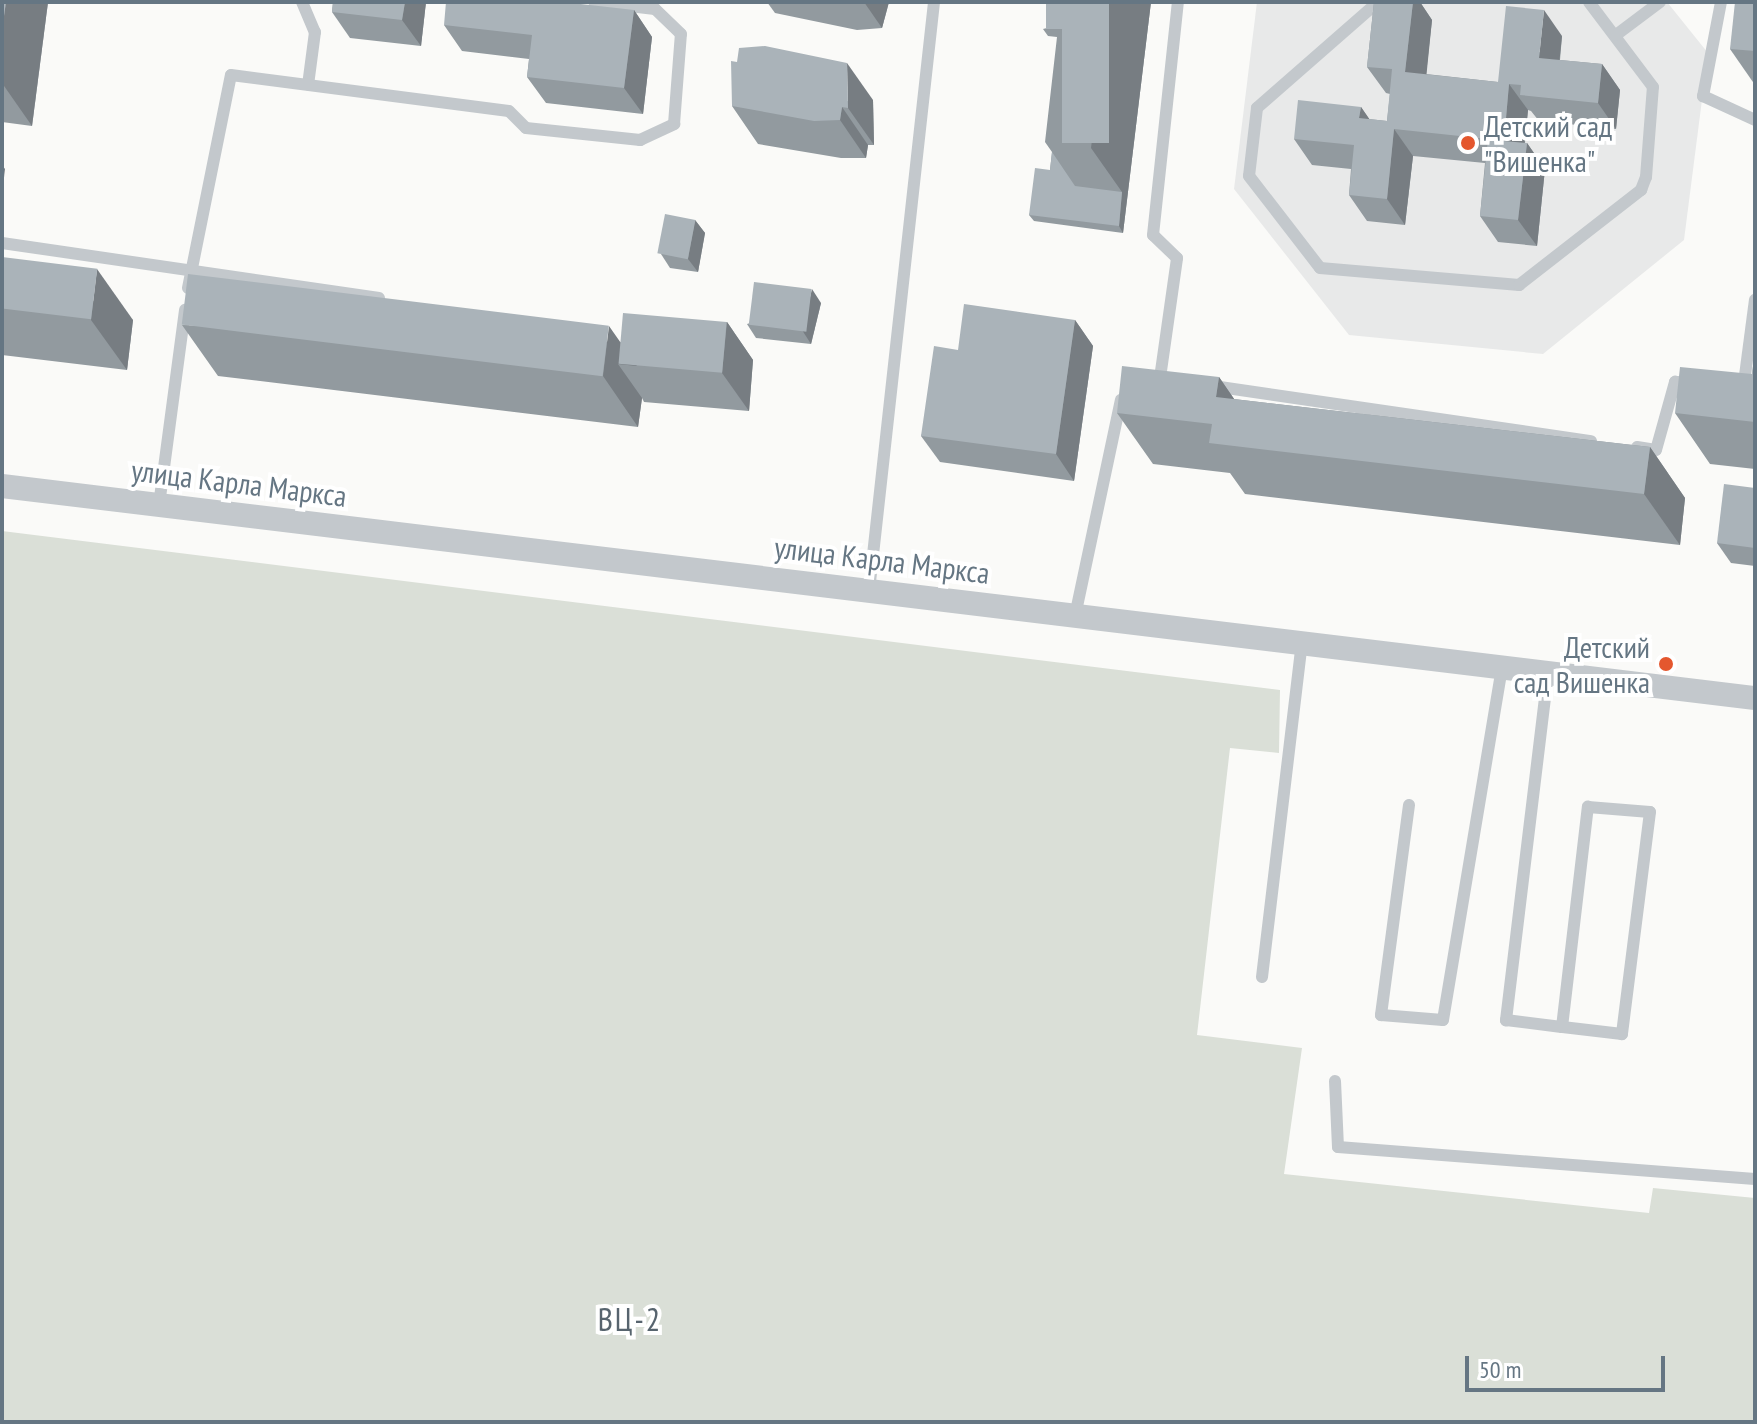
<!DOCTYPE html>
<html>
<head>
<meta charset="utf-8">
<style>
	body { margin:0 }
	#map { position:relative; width:1757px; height:1424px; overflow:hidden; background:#fafaf8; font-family:"PT Sans Narrow",sans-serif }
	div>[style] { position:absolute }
	.built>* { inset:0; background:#e8e9e9 }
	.green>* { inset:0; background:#dadfd7 }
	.lane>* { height:12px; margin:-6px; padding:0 6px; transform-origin:6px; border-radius:6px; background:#c3c8cc }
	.street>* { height:24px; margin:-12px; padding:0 12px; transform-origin:12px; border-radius:12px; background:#c3c8cc }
	.wall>* { inset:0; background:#929a9f }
	.shaded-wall>* { inset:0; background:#777d82 }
	.building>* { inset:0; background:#aab3b9; transform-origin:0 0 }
	.dots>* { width:22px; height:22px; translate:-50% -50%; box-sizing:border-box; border:4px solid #fff; border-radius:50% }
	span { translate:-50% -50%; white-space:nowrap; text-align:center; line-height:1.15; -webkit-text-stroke:8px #fff; paint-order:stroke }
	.poi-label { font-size:30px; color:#657683 }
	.left { translate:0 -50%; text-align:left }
	.right { translate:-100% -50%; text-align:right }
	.street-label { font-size:30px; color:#657683 }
	.neighbourhood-label { font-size:32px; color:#57646e; letter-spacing:2px }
	.frame { position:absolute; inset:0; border:4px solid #657683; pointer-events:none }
	.scale { position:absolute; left:1465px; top:1356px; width:200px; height:36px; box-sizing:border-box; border:4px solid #657683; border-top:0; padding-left:10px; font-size:24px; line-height:28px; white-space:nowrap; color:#657683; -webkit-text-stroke:6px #fff; paint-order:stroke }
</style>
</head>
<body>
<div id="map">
	<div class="built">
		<i style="clip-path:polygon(1257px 2px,1667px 2px,1708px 53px,1684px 240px,1543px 354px,1349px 335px,1234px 189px)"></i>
	</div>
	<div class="green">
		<i style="clip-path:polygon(2px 531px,1280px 690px,1279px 753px,1230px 748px,1197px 1035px,1302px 1048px,1284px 1174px,1649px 1213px,1653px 1188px,1755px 1198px,1755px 1422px,2px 1422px)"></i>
	</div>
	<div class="lane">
		<i style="left:302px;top:2px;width:33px;rotate:67deg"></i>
		<i style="left:315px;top:32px;width:53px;rotate:97.5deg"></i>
		<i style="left:1378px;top:2px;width:161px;rotate:138.8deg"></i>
		<i style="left:1257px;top:108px;width:68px;rotate:96.7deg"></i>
		<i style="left:1249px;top:176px;width:116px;rotate:52.3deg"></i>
		<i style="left:1320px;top:268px;width:200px;rotate:4.9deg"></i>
		<i style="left:1519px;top:285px;width:155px;rotate:-37.9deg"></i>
		<i style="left:1641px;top:190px;width:14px;rotate:-69deg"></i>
		<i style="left:1646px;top:177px;width:90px;rotate:-85.6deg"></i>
		<i style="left:1653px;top:87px;width:106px;rotate:-127deg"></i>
		<i style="left:1721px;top:2px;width:96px;rotate:100.8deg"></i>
		<i style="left:1703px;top:96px;width:57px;rotate:24.8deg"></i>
		<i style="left:1616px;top:35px;width:55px;rotate:-36.9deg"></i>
		<i style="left:2px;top:243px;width:381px;rotate:8.3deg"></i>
		<i style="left:188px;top:288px;width:217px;rotate:-78.6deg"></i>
		<i style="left:231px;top:75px;width:280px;rotate:7.4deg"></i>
		<i style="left:509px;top:111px;width:24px;rotate:45deg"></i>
		<i style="left:526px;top:128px;width:115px;rotate:6deg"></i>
		<i style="left:640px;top:140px;width:38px;rotate:-25deg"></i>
		<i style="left:674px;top:124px;width:90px;rotate:-85.6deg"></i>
		<i style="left:681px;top:34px;width:36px;rotate:-136deg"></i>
		<i style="left:655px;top:9px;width:61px;rotate:-173.5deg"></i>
		<i style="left:1160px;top:378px;width:121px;rotate:-81.9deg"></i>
		<i style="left:1177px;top:258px;width:33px;rotate:-136deg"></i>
		<i style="left:1153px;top:235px;width:234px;rotate:-83.9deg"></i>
		<i style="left:1737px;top:383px;width:7px"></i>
		<i style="left:1744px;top:383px;width:84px;rotate:-82.5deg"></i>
		<i style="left:1213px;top:386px;width:382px;rotate:8.3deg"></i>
		<i style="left:1637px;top:447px;width:19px;rotate:9deg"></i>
		<i style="left:1656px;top:450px;width:71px;rotate:-74.4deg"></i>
		<i style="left:1675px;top:382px;width:19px"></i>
		<i style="left:159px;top:505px;width:197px;rotate:-82.4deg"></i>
		<i style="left:869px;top:591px;width:593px;rotate:-83.7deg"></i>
		<i style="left:1075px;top:616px;width:221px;rotate:-78deg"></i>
		<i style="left:1548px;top:673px;width:350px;rotate:96.9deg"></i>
		<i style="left:1506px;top:1020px;width:56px;rotate:7.1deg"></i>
		<i style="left:1409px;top:805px;width:212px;rotate:97.6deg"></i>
		<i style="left:1381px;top:1015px;width:62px;rotate:4.6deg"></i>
		<i style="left:1443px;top:1020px;width:358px;rotate:-80.5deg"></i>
		<i style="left:1588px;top:807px;width:62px;rotate:4.6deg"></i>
		<i style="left:1650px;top:812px;width:224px;rotate:97.2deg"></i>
		<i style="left:1622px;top:1034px;width:60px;rotate:-173.3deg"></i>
		<i style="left:1562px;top:1027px;width:222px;rotate:-83.3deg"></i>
		<i style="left:1262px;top:977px;width:336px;rotate:-83.2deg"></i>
		<i style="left:1335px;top:1081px;width:66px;rotate:87.4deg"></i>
		<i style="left:1338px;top:1147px;width:418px;rotate:4.4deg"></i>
	</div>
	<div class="street">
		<i style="left:2px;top:486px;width:1766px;rotate:6.9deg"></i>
	</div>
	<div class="wall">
		<i style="clip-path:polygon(2px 2px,48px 2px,32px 126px,2px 122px)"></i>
		<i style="clip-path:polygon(333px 2px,426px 2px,421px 46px,350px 38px,332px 12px)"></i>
		<i style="clip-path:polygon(767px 2px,889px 2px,882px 28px,857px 30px,775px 13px)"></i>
		<i style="clip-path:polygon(1151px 2px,1123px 233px,1034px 221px,1029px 215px,1050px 170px,1052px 152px,1045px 142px,1057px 37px,1048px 36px,1043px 29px)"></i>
		<i style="clip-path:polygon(1374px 2px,1420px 2px,1432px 20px,1426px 74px,1498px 82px,1562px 36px,1560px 60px,1602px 64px,1620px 90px,1616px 129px,1539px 121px,1531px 111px,1528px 110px,1525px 143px,1527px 143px,1545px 169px,1537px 246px,1498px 242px,1480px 216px,1485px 163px,1413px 156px,1405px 225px,1367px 221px,1349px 195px,1351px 169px,1312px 165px,1294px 139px,1361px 107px,1369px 119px,1387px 121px,1390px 94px,1386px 93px,1367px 67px)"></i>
		<i style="clip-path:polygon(1755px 2px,1755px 85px,1730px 49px)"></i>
		<i style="clip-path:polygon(634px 10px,652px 37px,643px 114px,546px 103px,527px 77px,529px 59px,462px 51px,444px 25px)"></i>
		<i style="clip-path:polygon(873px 100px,874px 145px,868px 145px,866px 158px,841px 158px,758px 144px,732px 106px)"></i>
		<i style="clip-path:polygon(695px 220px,705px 233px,698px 272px,670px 268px,661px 254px)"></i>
		<i style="clip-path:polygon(2px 257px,133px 320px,127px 370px,2px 355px)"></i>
		<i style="clip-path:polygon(821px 303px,811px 344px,756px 338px,747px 324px)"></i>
		<i style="clip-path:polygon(1075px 320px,1093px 346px,1074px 481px,940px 462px,921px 436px,958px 350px)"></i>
		<i style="clip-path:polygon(727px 322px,753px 360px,749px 411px,644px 402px,642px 398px,638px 427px,218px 376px,182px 325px,620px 342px)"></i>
		<i style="clip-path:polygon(1755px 350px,1755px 469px,1710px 464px,1675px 413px,1752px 374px)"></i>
		<i style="clip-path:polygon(1219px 377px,1234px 399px,1650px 447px,1685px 498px,1680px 545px,1245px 494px,1230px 473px,1153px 464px,1117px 413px)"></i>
		<i style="clip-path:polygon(1755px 488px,1755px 566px,1731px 563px,1717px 543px)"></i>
	</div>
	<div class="shaded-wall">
		<i style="clip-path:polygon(6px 2px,48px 2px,32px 126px,2px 83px,2px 30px)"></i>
		<i style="clip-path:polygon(405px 2px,426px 2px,421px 46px,402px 20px)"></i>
		<i style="clip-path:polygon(864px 2px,889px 2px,882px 28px)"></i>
		<i style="clip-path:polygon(1109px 2px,1151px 2px,1123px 233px,1119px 226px,1122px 192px,1091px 148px)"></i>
		<i style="clip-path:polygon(1413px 2px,1420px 2px,1432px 20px,1424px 99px,1405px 72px)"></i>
		<i style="clip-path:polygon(634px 10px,652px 37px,643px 114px,624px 88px)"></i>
		<i style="clip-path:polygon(1544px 10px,1562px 36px,1557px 84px,1539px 58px)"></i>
		<i style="clip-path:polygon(847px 63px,873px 100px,874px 145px,848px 108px)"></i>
		<i style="clip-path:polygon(1602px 64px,1620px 90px,1616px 129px,1598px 103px)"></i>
		<i style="clip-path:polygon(1509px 84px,1528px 110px,1522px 167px,1504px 141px)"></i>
		<i style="clip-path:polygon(842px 107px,868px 145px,866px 158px,840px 120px)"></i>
		<i style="clip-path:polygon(1361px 107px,1379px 133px,1359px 118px)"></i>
		<i style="clip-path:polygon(1394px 129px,1413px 156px,1405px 225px,1387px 199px)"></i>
		<i style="clip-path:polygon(1527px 143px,1545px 169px,1537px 246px,1518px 220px)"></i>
		<i style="clip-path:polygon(2px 165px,5px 169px,2px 194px)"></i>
		<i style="clip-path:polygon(695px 220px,705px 233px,698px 272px,688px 259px)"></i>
		<i style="clip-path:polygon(97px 269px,133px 320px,127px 370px,91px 320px)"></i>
		<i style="clip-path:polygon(812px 289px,821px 303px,811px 344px,802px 330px)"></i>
		<i style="clip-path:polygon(1075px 320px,1093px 346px,1074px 481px,1056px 454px)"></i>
		<i style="clip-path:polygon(727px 322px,753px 360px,749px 411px,722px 373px)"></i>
		<i style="clip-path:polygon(609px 326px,637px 366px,618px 364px,642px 398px,638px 427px,603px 376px)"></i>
		<i style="clip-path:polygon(1219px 377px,1254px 428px,1216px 397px)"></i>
		<i style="clip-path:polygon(1650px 447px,1685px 498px,1680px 545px,1644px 494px)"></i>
	</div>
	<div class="building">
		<i style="clip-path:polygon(2px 2px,6px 2px,2px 30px)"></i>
		<i style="clip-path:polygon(333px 2px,405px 2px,402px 20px,332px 12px)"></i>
		<i style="clip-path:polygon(446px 2px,563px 2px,634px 10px,624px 88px,527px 77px,532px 35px,444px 25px)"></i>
		<i style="left:1046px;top:2px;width:16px;height:27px"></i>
		<i style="left:1062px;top:2px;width:47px;height:141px"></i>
		<i style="clip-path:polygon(1374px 2px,1413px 2px,1405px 72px,1498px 82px,1506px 6px,1544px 10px,1539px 58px,1602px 64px,1598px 103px,1520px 95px,1521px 85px,1509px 84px,1504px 141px,1527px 143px,1518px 220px,1480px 216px,1488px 139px,1394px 129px,1387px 199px,1349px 195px,1354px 145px,1294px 139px,1298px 100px,1361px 107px,1359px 118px,1387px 121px,1392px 69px,1367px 67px)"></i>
		<i style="clip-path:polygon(1735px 2px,1755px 2px,1755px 51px,1730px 49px)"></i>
		<i style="clip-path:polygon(765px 46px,847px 63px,848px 108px,842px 107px,840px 120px,814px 121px,732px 106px,731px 61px,737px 62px,739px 48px)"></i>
		<i style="clip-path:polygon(1052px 152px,1075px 186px,1122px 192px,1119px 226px,1029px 215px,1035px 168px,1050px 170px)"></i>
		<i style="left:665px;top:214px;width:31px;height:40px;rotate:11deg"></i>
		<i style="left:2px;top:257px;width:96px;height:51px;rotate:7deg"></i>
		<i style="left:188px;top:274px;width:424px;height:51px;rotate:7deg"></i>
		<i style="left:754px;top:282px;width:58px;height:43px;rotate:7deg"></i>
		<i style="clip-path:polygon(964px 304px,1075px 320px,1056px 454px,921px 436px,934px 346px,958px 350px)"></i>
		<i style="left:623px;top:313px;width:104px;height:51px;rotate:5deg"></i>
		<i style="clip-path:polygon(1755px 350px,1755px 422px,1675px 413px,1680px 367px,1752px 374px)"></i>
		<i style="clip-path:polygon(1122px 366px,1219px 377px,1216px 397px,1650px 447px,1644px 494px,1209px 443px,1212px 424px,1117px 413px)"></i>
		<i style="clip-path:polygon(1724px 484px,1755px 488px,1755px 548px,1717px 543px)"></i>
	</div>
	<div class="dots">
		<i style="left:1468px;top:143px;background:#e4572e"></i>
		<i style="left:1666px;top:664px;background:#e4572e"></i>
	</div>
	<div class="poi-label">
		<span class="left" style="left:1484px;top:143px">Детский сад<br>"Вишенка"</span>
		<span class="right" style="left:1650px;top:664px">Детский<br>сад Вишенка</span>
	</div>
	<div class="street-label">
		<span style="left:239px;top:483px;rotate:7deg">улица Карла Маркса</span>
		<span style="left:882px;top:560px;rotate:7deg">улица Карла Маркса</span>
	</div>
	<div class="neighbourhood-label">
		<span style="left:630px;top:1319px">ВЦ-2</span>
	</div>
	<div class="frame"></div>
	<div class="scale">50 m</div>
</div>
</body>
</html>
